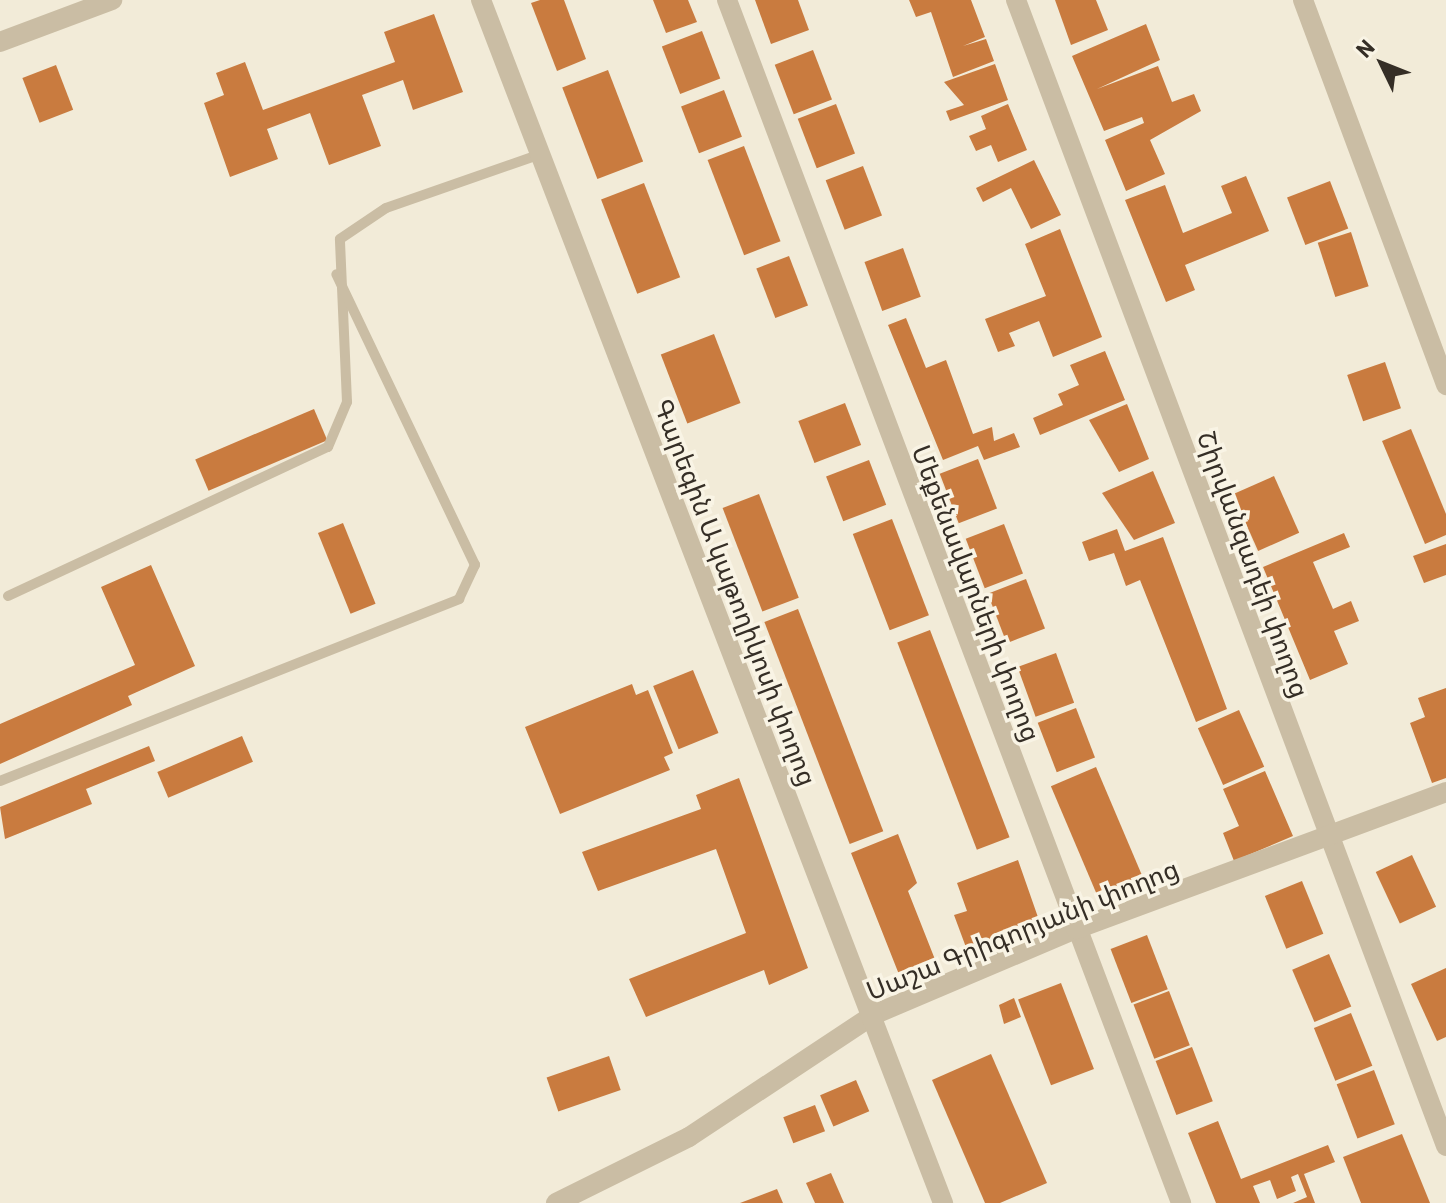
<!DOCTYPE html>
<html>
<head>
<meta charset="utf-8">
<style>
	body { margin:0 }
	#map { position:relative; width:1446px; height:1203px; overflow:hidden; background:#f2ebd8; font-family:Barlow,"Noto Sans Armenian",sans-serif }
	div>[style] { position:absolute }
	.building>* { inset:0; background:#c97b3f; transform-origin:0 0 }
	.service>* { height:10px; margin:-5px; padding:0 5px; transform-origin:5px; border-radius:5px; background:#cabda4 }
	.minor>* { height:20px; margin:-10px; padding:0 10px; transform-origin:10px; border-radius:10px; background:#cabda4 }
	.tertiary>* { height:20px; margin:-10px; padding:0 10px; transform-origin:10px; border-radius:10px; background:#cabda4 }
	span { translate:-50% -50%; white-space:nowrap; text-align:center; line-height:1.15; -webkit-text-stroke:7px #f9f4e5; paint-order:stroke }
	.street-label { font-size:26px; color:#352e26 }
	.north { position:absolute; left:1342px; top:24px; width:80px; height:80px; -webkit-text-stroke:6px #f9f4e5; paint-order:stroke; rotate:313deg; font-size:22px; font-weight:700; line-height:32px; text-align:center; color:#352e26 }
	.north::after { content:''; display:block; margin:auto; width:28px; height:36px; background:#352e26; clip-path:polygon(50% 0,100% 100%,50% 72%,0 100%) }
</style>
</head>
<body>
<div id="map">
	<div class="building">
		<i style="clip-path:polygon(540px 0,564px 0,586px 59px,557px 71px,531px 3px)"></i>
		<i style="clip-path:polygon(653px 0,688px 0,697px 22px,666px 33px)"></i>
		<i style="clip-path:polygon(755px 0,798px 0,809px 30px,771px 44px)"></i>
		<i style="clip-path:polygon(909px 0,971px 0,985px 37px,963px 46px,986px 39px,994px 61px,953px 77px,931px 12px,916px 17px)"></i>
		<i style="clip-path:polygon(1055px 0,1096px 0,1108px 30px,1071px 45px)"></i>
		<i style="clip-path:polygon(434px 14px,463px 92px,413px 110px,403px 80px,362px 95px,381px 146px,329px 165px,310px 113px,267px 129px,278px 159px,230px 177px,204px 103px,224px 95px,216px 73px,245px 62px,263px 110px,395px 62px,384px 32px)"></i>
		<i style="clip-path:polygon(1146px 24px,1160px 60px,1097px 89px,1158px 66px,1172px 102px,1194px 94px,1201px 111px,1150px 140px,1165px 174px,1126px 191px,1105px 140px,1144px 123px,1142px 117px,1104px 131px,1072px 56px)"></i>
		<i style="left:702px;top:31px;width:51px;height:43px;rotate:69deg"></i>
		<i style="left:813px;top:50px;width:53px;height:41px;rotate:69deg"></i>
		<i style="clip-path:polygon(995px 64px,1008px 100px,950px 121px,946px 111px,964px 105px,944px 82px)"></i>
		<i style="left:56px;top:65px;width:48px;height:36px;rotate:69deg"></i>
		<i style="left:608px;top:70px;width:98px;height:49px;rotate:69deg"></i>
		<i style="left:724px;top:90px;width:50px;height:46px;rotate:69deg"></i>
		<i style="left:836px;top:104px;width:53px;height:41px;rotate:69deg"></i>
		<i style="clip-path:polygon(1008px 104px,1027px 150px,998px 162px,991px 145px,976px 151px,969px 136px,986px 129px,981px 116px)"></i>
		<i style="left:744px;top:146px;width:102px;height:39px;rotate:69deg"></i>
		<i style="clip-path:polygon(1034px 160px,1061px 215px,1031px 229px,1011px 188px,983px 202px,976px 188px)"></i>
		<i style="left:863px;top:166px;width:53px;height:40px;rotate:69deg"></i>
		<i style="clip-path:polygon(1246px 176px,1269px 231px,1185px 265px,1195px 290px,1166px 302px,1125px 200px,1165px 185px,1183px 233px,1232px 213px,1221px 186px)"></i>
		<i style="left:1330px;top:181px;width:51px;height:46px;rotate:69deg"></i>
		<i style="left:644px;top:183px;width:101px;height:46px;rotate:69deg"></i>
		<i style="clip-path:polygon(1060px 229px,1102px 337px,1053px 357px,1039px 321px,1009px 333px,1015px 346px,998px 352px,985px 319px,1046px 296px,1025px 244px)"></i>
		<i style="left:1351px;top:232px;width:57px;height:35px;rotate:72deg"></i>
		<i style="left:903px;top:248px;width:52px;height:41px;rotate:70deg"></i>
		<i style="left:789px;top:256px;width:53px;height:35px;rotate:69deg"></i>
		<i style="clip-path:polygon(906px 318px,926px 368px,946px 360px,973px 434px,992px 427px,994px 441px,1014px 433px,1020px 447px,984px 460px,978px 446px,943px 460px,888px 325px)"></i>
		<i style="left:714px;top:334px;width:74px;height:57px;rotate:69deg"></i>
		<i style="clip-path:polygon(1105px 351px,1125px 400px,1040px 435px,1033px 418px,1063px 405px,1058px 394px,1079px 385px,1070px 365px)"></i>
		<i style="left:1385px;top:362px;width:49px;height:40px;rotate:71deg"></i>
		<i style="left:845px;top:403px;width:45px;height:50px;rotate:69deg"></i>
		<i style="clip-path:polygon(1127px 404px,1149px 459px,1119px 472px,1089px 420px)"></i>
		<i style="left:314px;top:409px;width:34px;height:129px;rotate:67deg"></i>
		<i style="clip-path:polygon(1411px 429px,1446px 514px,1446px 535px,1425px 544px,1382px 441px)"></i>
		<i style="left:978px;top:459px;width:53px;height:41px;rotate:69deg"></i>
		<i style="left:869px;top:460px;width:48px;height:46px;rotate:69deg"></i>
		<i style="clip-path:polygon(1153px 471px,1175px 523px,1134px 540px,1102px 493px)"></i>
		<i style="left:1274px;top:476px;width:62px;height:45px;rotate:66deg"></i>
		<i style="left:759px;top:494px;width:111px;height:39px;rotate:69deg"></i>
		<i style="left:892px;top:519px;width:103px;height:42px;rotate:69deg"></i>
		<i style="left:343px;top:523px;width:87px;height:27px;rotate:68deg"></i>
		<i style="left:1004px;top:524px;width:53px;height:41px;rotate:69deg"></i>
		<i style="clip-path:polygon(1117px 529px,1125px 551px,1163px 537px,1227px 709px,1196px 722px,1140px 580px,1126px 586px,1114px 553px,1089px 561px,1082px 542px)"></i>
		<i style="clip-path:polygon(1344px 533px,1350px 547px,1313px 562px,1333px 609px,1351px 601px,1359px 621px,1334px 631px,1348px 664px,1310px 680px,1263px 567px)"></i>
		<i style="clip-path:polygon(1446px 544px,1446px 575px,1424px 583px,1413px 556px)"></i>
		<i style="clip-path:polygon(151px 565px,195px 666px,128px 696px,132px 705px,0 764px,0 724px,135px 665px,101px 587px)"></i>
		<i style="left:1026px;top:579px;width:53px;height:41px;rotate:69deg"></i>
		<i style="left:798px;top:609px;width:238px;height:36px;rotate:69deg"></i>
		<i style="left:930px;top:630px;width:222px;height:35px;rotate:69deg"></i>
		<i style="left:1056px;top:653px;width:53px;height:41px;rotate:70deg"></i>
		<i style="left:693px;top:670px;width:68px;height:43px;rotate:68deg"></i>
		<i style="clip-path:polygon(632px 684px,636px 695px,648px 690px,673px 753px,664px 757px,670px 770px,560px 814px,525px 727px)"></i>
		<i style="clip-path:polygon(1446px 688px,1446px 778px,1432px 783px,1410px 723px,1425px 717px,1418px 698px)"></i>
		<i style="left:1076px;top:708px;width:53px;height:41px;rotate:69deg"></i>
		<i style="left:1239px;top:710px;width:62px;height:45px;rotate:66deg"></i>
		<i style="left:242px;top:736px;width:28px;height:92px;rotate:67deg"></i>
		<i style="clip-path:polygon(149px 746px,155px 761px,86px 789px,92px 804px,5px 839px,0 807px)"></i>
		<i style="left:1096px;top:767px;width:122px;height:49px;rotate:67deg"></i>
		<i style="clip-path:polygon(1265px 771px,1293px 836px,1234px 861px,1223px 833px,1239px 826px,1223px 789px)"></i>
		<i style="clip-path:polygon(739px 778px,808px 968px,769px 985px,764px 970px,646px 1017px,629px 979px,746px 933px,716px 849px,598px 891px,582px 852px,701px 809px,696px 795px)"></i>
		<i style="clip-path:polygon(898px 834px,917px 883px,908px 891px,936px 962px,900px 977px,851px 853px)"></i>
		<i style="left:1412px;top:855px;width:57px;height:40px;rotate:65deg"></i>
		<i style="clip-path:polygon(1018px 860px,1040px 923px,967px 950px,954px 915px,967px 911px,957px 883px)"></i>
		<i style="left:1302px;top:881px;width:57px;height:40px;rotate:68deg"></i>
		<i style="left:1147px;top:935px;width:58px;height:39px;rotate:69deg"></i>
		<i style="left:1329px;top:954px;width:57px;height:40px;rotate:67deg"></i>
		<i style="clip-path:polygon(1446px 968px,1446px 1037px,1437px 1041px,1411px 984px)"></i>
		<i style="left:1061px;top:983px;width:92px;height:46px;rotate:69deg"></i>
		<i style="left:1169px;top:991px;width:58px;height:38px;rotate:69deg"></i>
		<i style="clip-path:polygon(1014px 998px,1021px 1017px,1004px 1024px,999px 1005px)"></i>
		<i style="left:1351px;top:1013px;width:57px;height:40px;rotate:68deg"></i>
		<i style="left:1192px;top:1047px;width:58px;height:39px;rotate:69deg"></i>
		<i style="clip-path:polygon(991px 1054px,1047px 1183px,1000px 1203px,985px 1203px,932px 1080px)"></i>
		<i style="left:609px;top:1056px;width:36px;height:66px;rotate:71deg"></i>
		<i style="left:1374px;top:1070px;width:58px;height:40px;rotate:69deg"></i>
		<i style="left:856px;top:1080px;width:34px;height:39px;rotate:67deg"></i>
		<i style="left:815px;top:1105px;width:28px;height:34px;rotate:69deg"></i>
		<i style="clip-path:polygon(1218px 1121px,1241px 1179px,1328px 1145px,1335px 1162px,1304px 1174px,1315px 1203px,1293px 1203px,1307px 1197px,1298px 1174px,1291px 1177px,1296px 1191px,1277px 1199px,1270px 1180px,1253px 1186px,1260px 1203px,1216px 1203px,1188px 1133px)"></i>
		<i style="clip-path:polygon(1402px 1134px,1430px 1203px,1361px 1203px,1343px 1157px)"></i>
		<i style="clip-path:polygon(831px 1173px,844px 1203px,815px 1203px,806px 1183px)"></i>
		<i style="clip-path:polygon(777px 1189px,783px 1203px,740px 1203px)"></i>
	</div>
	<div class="service">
		<i style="left:8px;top:596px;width:353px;rotate:-25deg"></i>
		<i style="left:328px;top:447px;width:49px;rotate:-67.1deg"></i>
		<i style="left:347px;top:402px;width:163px;rotate:-92.5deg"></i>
		<i style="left:340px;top:239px;width:55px;rotate:-34deg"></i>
		<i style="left:386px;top:208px;width:161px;rotate:-19.2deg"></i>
		<i style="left:0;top:781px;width:494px;rotate:-21.6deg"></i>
		<i style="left:459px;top:599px;width:38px;rotate:-65deg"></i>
		<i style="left:475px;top:565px;width:322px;rotate:-115.5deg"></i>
	</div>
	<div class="minor">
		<i style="left:727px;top:0;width:1286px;rotate:69.32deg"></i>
		<i style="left:1016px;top:0;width:1224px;rotate:69.43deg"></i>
		<i style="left:1303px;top:0;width:411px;rotate:69.6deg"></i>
		<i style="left:0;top:42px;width:120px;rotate:-20.6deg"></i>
		<i style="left:556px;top:1203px;width:148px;rotate:-26.4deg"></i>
		<i style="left:689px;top:1137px;width:221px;rotate:-33.5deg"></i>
		<i style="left:873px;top:1015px;width:220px;rotate:-23deg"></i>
		<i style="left:1076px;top:929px;width:395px;rotate:-20.3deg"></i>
	</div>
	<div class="tertiary">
		<i style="left:481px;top:0;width:1289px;rotate:68.99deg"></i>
	</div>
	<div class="street-label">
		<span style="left:1254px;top:564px;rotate:70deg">Շիրվանզադեի փողոց</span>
		<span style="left:736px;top:592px;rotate:69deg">Գարեգին Ա կաթողիկոսի փողոց</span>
		<span style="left:977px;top:593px;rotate:69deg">Մեքենավարների փողոց</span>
		<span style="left:1022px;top:929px;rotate:-22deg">Սաշա Գրիգորյանի փողոց</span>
	</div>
	<div class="north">N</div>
</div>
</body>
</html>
